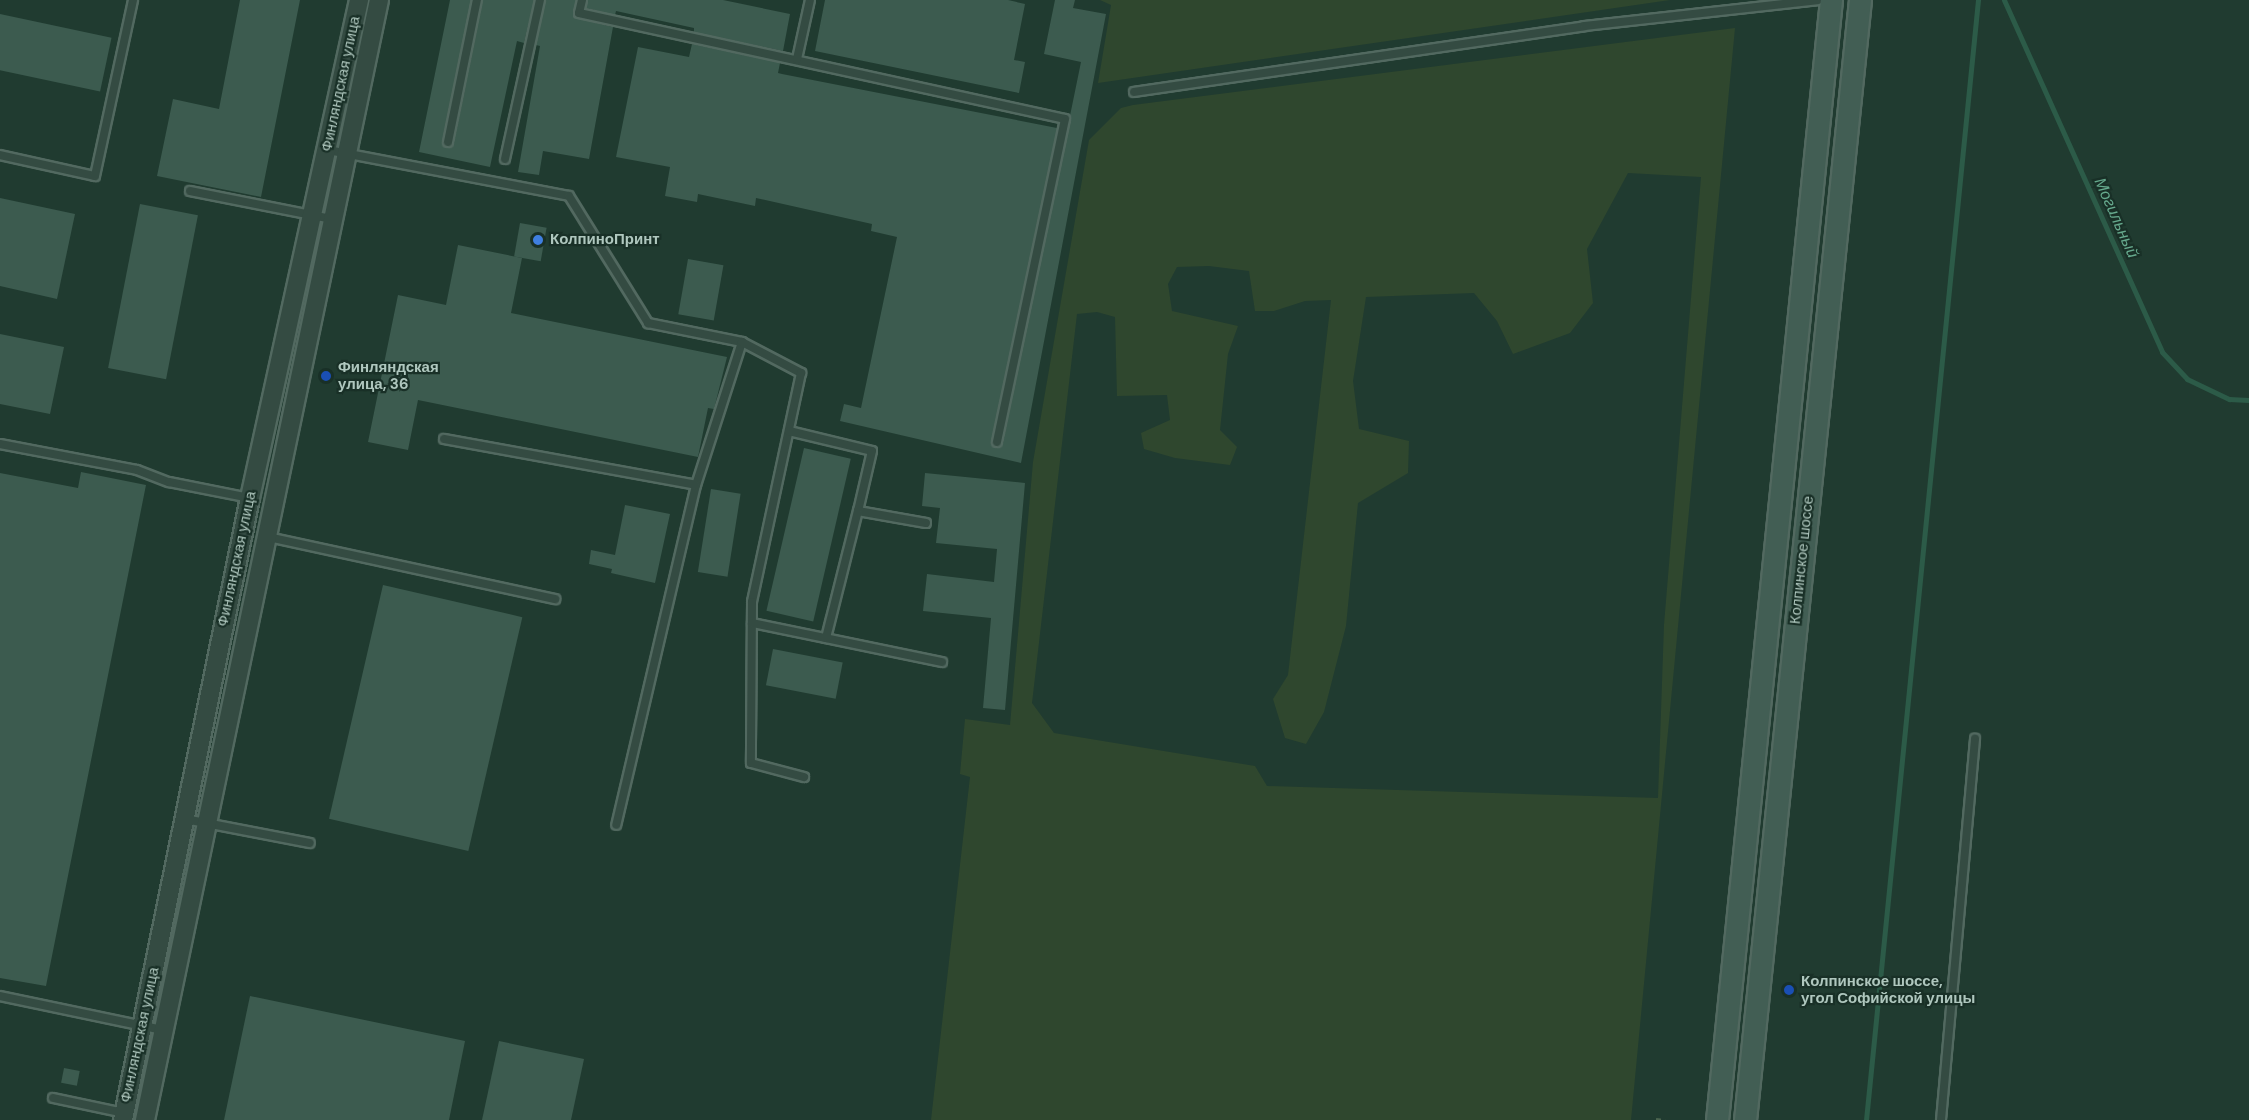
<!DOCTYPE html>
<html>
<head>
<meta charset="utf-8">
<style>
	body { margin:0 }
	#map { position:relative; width:2249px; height:1120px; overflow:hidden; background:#203b30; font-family:"DM Sans",sans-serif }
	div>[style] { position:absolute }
	.green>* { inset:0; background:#2f472e }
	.stream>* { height:5px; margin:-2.5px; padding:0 2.5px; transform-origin:2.5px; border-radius:2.5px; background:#2c5b48 }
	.building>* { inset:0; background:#3c5b4f; transform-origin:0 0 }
	.path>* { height:3px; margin-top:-1.5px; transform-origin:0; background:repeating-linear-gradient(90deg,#4b644f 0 4.5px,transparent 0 9px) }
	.roads { filter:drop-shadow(2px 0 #526960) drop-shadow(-2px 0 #526960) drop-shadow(0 2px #526960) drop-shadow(0 -2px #526960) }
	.service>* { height:8px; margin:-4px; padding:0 4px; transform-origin:4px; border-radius:4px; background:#344b42 }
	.tertiary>* { height:18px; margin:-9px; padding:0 9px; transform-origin:9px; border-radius:9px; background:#344b42 }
	.secondary>* { height:21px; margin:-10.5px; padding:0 10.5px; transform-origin:10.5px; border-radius:10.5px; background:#425e54 }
	.dots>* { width:16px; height:16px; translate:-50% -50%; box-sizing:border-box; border:3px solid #193027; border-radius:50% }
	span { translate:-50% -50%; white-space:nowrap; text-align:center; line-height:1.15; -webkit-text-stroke:4.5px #193027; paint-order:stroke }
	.street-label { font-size:15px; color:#afc7be }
	.poi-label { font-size:15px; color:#afc7be; font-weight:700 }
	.left { translate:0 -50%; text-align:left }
	.water-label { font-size:16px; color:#66a98d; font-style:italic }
</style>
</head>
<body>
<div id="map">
	<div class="green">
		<i style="clip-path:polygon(1100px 0,1670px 0,1098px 83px,1111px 5px)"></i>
		<i style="clip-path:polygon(evenodd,1735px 28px,1631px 1120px,931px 1120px,970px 777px,960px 774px,965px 719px,1010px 725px,1033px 462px,1089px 140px,1121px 108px,1133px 105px,1735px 28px,1628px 173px,1701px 177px,1664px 625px,1658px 798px,1267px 786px,1255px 766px,1054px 733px,1032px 703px,1077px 314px,1097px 312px,1115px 317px,1117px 396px,1167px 395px,1170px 420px,1141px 433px,1144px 449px,1175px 458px,1230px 465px,1237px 447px,1220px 430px,1228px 354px,1238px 326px,1172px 311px,1168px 284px,1177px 267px,1209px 266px,1249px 271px,1255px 311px,1274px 311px,1305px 301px,1331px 300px,1288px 675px,1273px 699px,1285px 738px,1306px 744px,1324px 712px,1346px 626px,1358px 503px,1408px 473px,1409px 441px,1359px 429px,1353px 381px,1366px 297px,1474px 293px,1497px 321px,1513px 354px,1570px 333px,1593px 303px,1587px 249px,1628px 173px)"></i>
	</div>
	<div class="stream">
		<i style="left:2004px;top:0;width:386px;rotate:65.8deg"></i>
		<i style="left:2162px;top:352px;width:37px;rotate:47deg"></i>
		<i style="left:2187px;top:379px;width:47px;rotate:25.5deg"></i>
		<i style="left:2229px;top:399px;width:20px;rotate:3deg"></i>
		<i style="left:1866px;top:1120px;width:1126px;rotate:-84.29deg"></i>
	</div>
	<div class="building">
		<i style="clip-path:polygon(240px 0,300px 0,261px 197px,157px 176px,173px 99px,219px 109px)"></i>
		<i style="clip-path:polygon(450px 0,471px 0,442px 141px,447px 148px,454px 143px,483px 0,534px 0,524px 43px,517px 41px,490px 167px,419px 152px)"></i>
		<i style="clip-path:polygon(546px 0,576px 0,573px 12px,575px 18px,613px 27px,589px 159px,543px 151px,539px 175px,518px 172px,540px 46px,536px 45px)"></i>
		<i style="clip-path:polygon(588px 0,723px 0,790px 14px,783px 51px,694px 32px,694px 28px,616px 11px,615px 15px,586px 8px)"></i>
		<i style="clip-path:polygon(825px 0,1008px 0,1025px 4px,1014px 60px,1025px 62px,1019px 93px,815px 51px)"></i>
		<i style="clip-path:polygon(1055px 0,1075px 0,1073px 8px,1106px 14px,1021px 463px,840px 421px,844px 404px,861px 408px,897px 237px,871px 231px,872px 224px,756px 198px,755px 206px,698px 194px,697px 202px,665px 196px,670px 167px,616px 157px,638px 47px,689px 57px,692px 44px,780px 63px,778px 73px,782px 74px,1057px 128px,991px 441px,993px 446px,998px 448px,1003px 443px,1081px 62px,1044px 54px)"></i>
		<i style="left:0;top:14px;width:114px;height:55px;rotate:12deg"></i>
		<i style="clip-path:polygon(0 198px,75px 214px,57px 299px,0 286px)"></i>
		<i style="left:140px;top:204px;width:59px;height:167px;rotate:11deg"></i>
		<i style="left:520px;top:223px;width:27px;height:34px;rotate:10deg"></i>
		<i style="clip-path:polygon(458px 245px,522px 258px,511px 313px,727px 357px,714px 409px,708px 408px,698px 457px,418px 400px,408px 450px,368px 442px,398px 295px,446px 305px)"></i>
		<i style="left:688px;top:259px;width:36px;height:56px;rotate:10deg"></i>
		<i style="clip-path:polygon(0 334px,64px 347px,50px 414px,0 404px)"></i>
		<i style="left:804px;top:448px;width:48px;height:167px;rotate:13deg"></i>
		<i style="clip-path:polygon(81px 472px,146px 485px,46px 986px,0 978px,0 473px,78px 488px)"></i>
		<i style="clip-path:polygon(925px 473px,1025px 483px,1005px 710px,983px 708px,991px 618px,923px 611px,927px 574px,994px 582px,997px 549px,936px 543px,940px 508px,922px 506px)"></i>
		<i style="left:711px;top:489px;width:30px;height:84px;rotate:9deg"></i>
		<i style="clip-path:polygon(625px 505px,670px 514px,655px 583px,611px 573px,612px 569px,589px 564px,591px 550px,615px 555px)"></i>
		<i style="left:383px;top:585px;width:143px;height:240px;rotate:13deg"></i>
		<i style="left:773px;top:649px;width:71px;height:37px;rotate:11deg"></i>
		<i style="clip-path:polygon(250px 996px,465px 1041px,449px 1120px,224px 1120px)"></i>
		<i style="clip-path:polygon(499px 1041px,584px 1059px,571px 1120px,482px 1120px)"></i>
		<i style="left:64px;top:1068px;width:16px;height:15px;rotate:11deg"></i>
	</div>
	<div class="path">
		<i style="left:1656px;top:1119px;width:9px;rotate:6deg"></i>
	</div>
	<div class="roads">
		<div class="service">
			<i style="left:582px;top:0;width:13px;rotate:103deg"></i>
			<i style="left:579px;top:13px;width:497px;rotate:12.3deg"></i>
			<i style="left:1065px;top:119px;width:330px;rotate:101.9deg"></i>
			<i style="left:797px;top:59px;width:60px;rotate:-77.6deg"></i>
			<i style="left:1134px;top:92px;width:455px;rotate:-8.3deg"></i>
			<i style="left:1584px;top:26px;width:235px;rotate:-6.3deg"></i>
			<i style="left:448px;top:142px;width:145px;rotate:-78.5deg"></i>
			<i style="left:328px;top:150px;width:245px;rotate:10.8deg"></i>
			<i style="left:569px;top:196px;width:150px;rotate:58.1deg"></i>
			<i style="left:648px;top:323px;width:96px;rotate:11.4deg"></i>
			<i style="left:742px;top:342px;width:150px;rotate:107.8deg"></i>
			<i style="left:696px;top:485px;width:349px;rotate:103.2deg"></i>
			<i style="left:0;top:155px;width:97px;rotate:12.5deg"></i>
			<i style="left:95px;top:176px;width:180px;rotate:-77.8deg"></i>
			<i style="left:505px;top:159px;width:163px;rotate:-77.6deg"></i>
			<i style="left:190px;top:191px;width:145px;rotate:11.2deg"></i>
			<i style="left:742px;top:342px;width:67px;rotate:27.7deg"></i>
			<i style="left:801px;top:373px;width:234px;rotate:102.1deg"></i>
			<i style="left:752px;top:602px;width:161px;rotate:90.4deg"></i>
			<i style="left:751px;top:763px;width:55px;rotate:14.8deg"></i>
			<i style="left:789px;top:431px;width:85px;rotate:13.5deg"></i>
			<i style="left:872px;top:451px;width:62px;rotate:103.1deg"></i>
			<i style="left:858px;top:511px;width:69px;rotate:10deg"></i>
			<i style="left:444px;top:439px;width:256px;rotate:10.3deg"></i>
			<i style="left:0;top:444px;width:139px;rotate:10.7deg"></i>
			<i style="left:137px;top:470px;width:34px;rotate:21deg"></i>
			<i style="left:169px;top:482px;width:83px;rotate:11.2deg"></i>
			<i style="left:268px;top:537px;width:294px;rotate:12.2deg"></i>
			<i style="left:752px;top:623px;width:194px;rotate:11.6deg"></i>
			<i style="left:826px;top:638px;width:131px;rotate:-75.9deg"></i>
			<i style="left:185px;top:819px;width:127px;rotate:10.9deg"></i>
			<i style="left:0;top:996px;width:167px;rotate:11.8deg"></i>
			<i style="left:53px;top:1098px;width:73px;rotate:11.9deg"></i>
			<i style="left:1941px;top:1120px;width:383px;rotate:-84.9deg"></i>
		</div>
		<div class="tertiary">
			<i style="left:123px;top:1120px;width:635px;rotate:-78.46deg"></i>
			<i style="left:250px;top:498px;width:510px;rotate:-77.65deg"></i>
			<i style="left:145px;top:1120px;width:1144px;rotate:-78.2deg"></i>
		</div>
		<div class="secondary">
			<i style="left:1717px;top:1120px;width:1126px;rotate:-84.19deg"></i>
			<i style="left:1745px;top:1120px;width:1126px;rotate:-84.14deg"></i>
		</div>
	</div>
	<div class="dots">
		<i style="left:538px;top:240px;background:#3f7fe0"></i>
		<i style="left:326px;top:376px;background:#1a4fb4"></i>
		<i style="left:1789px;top:990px;background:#1a4fb4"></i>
	</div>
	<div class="street-label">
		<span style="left:341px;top:84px;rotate:-78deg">Финляндская улица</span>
		<span style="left:237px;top:559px;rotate:-78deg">Финляндская улица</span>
		<span style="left:1802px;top:560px;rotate:-84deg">Колпинское шоссе</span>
		<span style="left:140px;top:1035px;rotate:-78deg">Финляндская улица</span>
	</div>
	<div class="poi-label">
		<span class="left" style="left:550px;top:240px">КолпиноПринт</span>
		<span class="left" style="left:338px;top:376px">Финляндская<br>улица, 36</span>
		<span class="left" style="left:1801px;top:990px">Колпинское шоссе,<br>угол Софийской улицы</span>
	</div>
	<div class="water-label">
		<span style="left:2116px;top:218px;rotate:66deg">Могильный</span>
	</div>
</div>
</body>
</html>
